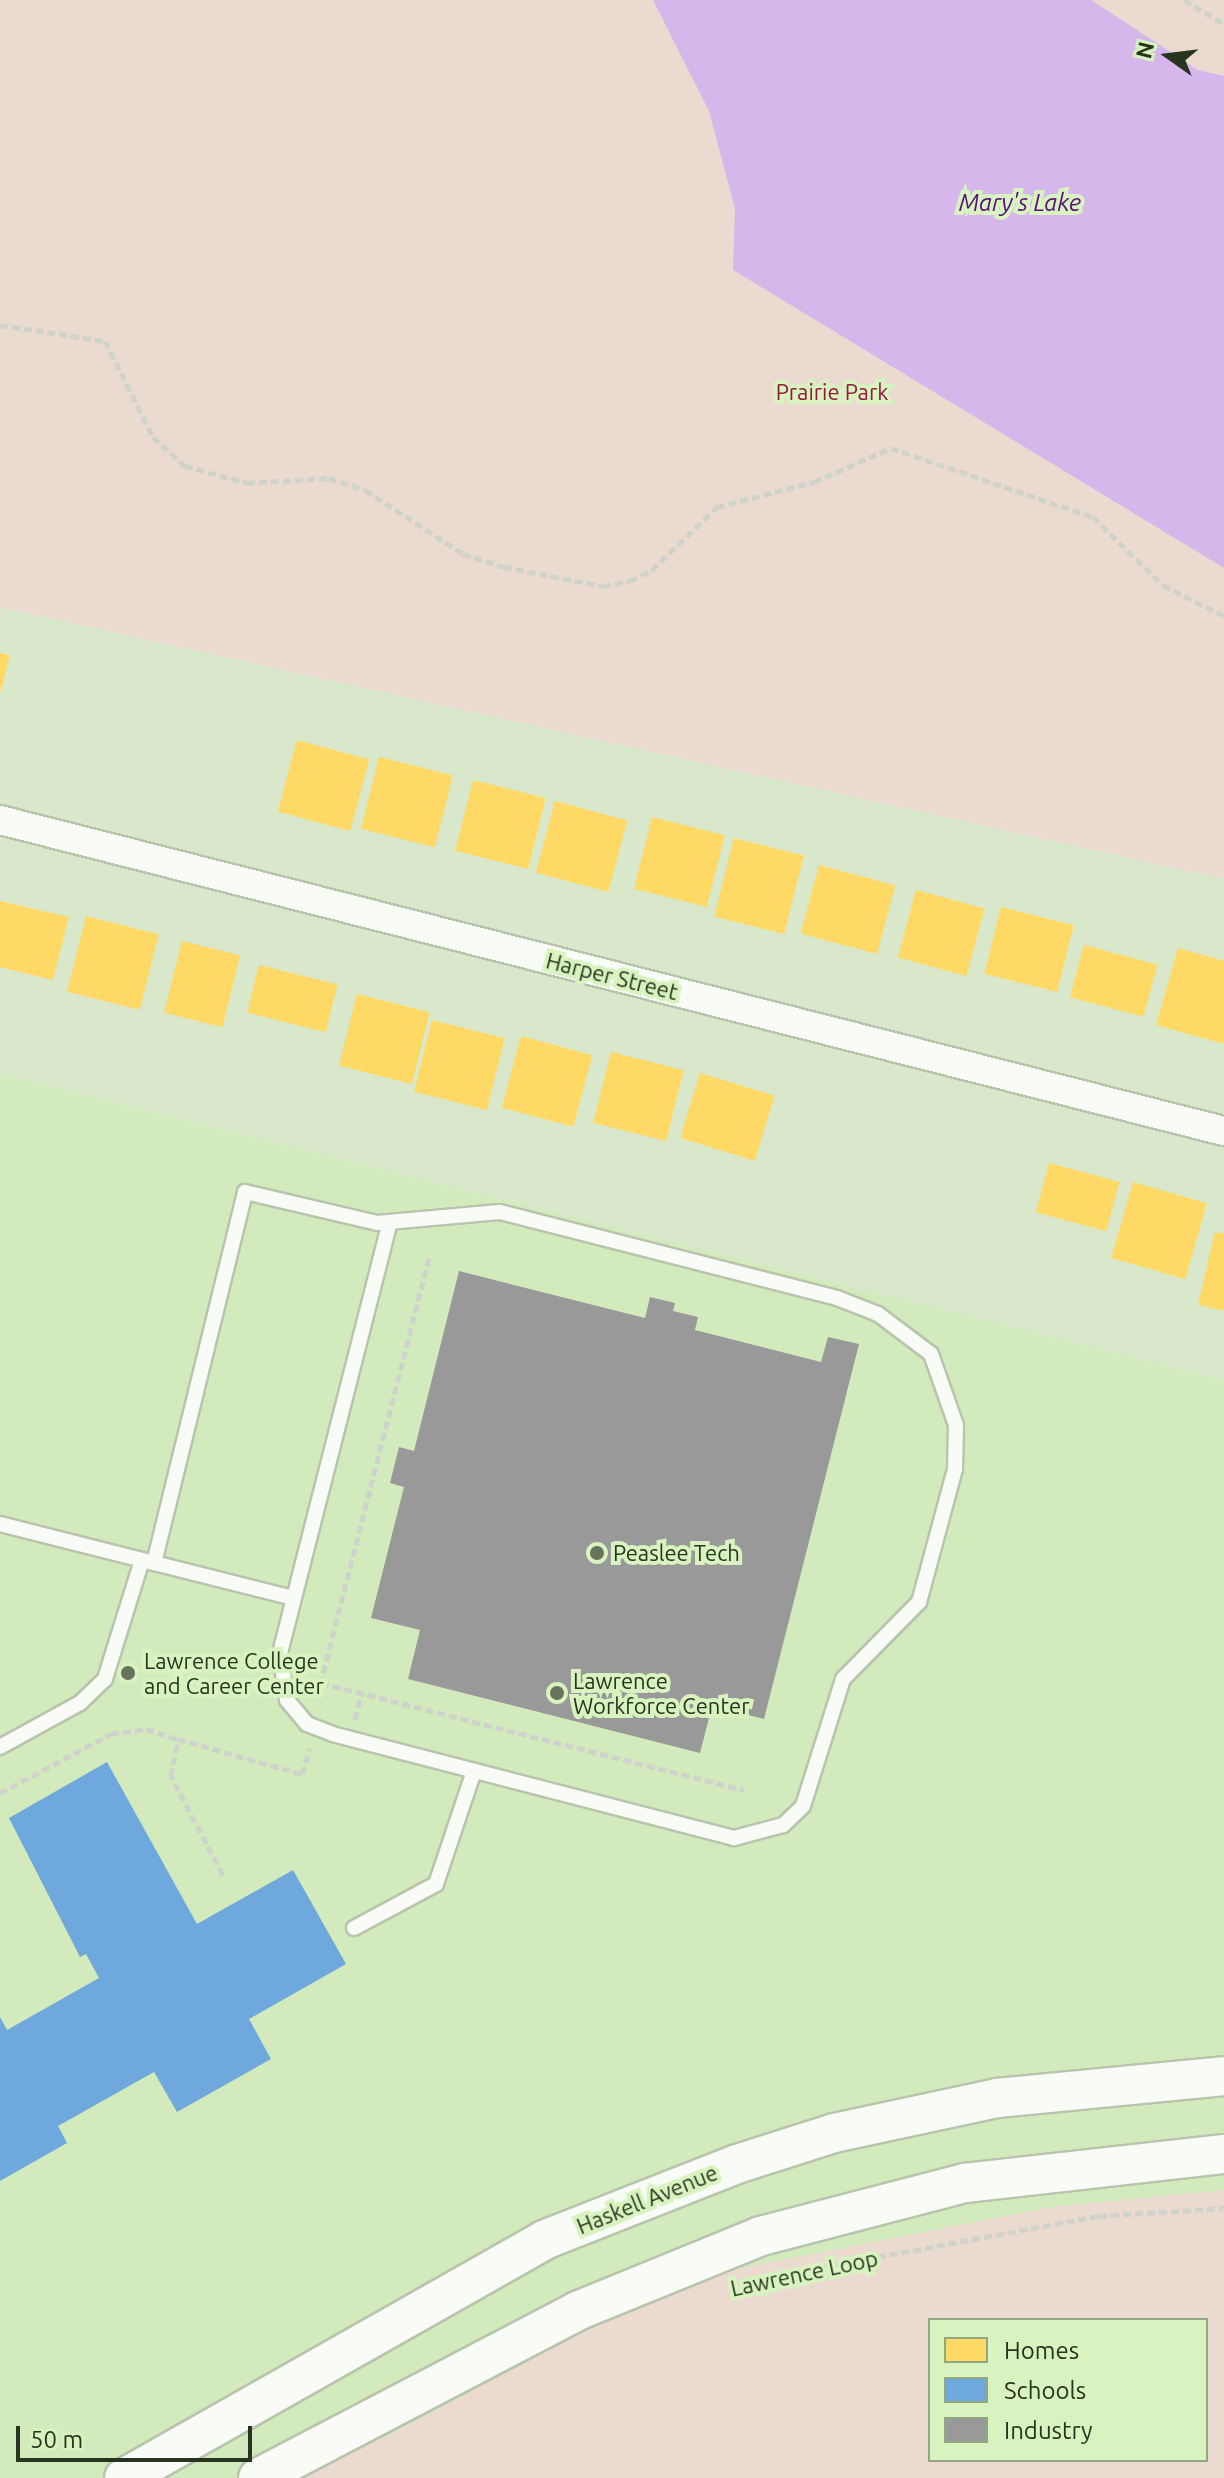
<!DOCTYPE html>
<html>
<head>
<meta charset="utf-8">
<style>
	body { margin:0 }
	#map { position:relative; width:1224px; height:2478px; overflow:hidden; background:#d9e7cb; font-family:Ubuntu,sans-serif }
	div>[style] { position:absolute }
	.built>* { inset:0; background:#d3eabd }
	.green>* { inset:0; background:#eadad0 }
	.water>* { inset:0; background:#d6b7ec }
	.homes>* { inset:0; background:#ffd966; transform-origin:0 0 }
	.schools>* { inset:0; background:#6fa8dc }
	.industry>* { inset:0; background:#999 }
	.path>* { height:5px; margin-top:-2.5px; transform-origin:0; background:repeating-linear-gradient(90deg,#cfd3cb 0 8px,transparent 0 12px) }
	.roads { filter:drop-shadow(2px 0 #b9c4ad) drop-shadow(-2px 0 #b9c4ad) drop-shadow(0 2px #b9c4ad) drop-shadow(0 -2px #b9c4ad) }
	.service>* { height:14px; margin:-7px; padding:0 7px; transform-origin:7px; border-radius:7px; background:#f9fbf7 }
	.minor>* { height:28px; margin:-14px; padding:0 14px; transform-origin:14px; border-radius:14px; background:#f9fbf7 }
	.secondary>* { height:38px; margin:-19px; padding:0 19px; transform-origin:19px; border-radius:19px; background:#f9fbf7 }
	.dots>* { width:22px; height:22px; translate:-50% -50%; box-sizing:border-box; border:4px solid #d8f3bf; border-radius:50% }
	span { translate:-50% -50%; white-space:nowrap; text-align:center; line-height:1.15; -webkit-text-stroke:8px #d8f3bf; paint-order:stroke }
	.park-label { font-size:22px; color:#96173e }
	.street-label { font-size:22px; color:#29341f }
	.poi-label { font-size:22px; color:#29341f }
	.left { translate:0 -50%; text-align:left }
	.water-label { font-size:24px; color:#561279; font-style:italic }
	.legend { position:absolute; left:928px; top:2318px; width:280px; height:144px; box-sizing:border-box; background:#d8f3bf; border:2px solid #92a77f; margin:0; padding:10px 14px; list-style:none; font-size:24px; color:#29341f }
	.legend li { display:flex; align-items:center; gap:16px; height:40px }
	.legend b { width:40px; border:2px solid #92a77f }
	.north { position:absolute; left:1128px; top:16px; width:80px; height:80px; -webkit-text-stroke:6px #d8f3bf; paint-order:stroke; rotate:284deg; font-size:22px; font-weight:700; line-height:32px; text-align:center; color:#29341f }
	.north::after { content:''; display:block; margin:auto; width:28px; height:36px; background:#29341f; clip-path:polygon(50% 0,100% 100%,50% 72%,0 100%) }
	.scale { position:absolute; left:16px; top:2426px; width:236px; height:36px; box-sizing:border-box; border:4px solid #29341f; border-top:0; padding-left:10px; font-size:24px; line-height:28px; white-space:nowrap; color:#29341f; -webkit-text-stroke:6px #d8f3bf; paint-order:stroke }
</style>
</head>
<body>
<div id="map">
	<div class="built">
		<i style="clip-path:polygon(evenodd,0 1073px,1224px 1381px,1224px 2478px,0 2478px,0 1073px,930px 2320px,1206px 2320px,1206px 2460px,930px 2460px,930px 2320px)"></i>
	</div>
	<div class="green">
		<i style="clip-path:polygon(0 0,1224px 0,1224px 879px,0 607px)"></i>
		<i style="clip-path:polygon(evenodd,1224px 2190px,1224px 2478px,290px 2478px,387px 2436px,594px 2326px,736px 2269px,1051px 2207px,1224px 2190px,930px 2320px,1206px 2320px,1206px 2460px,930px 2460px,930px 2320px)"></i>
	</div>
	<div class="water">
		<i style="clip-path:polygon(653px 0,1091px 0,1198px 70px,1224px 76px,1224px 568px,733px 270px,735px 209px,709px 111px)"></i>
	</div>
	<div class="homes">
		<i style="clip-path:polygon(0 653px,10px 655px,1px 691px,0 691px)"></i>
		<i style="left:297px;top:740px;width:75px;height:74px;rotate:15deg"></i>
		<i style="left:379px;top:757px;width:76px;height:74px;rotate:14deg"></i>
		<i style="left:473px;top:780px;width:75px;height:73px;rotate:14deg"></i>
		<i style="left:555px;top:801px;width:75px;height:74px;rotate:15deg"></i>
		<i style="left:652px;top:817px;width:75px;height:74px;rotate:14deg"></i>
		<i style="left:734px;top:838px;width:72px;height:81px;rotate:14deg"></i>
		<i style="left:819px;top:865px;width:79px;height:71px;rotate:15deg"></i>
		<i style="left:916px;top:890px;width:71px;height:70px;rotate:15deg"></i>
		<i style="clip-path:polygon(0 901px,69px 917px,53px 980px,0 967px)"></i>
		<i style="left:1001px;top:907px;width:75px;height:69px;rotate:14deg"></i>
		<i style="left:86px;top:916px;width:75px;height:78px;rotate:14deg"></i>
		<i style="left:182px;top:941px;width:60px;height:74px;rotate:14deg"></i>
		<i style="left:1084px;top:945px;width:76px;height:54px;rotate:15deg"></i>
		<i style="clip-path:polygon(1178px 948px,1224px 961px,1224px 1044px,1156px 1025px)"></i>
		<i style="left:259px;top:965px;width:81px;height:49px;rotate:14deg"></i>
		<i style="left:357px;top:994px;width:75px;height:74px;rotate:14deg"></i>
		<i style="left:432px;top:1020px;width:75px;height:74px;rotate:14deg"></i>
		<i style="left:521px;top:1036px;width:74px;height:74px;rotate:15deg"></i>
		<i style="left:611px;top:1052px;width:75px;height:73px;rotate:14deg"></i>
		<i style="left:700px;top:1073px;width:78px;height:68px;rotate:17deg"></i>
		<i style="left:1049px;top:1163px;width:73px;height:51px;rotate:15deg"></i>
		<i style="left:1133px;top:1182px;width:77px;height:79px;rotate:16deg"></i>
		<i style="clip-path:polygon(1215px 1232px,1224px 1234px,1224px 1311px,1198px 1305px)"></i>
	</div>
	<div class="schools">
		<i style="clip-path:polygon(107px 1762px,197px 1924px,293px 1870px,346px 1964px,249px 2019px,271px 2059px,177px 2112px,154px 2072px,58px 2126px,67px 2143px,0 2181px,0 2017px,7px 2030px,99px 1978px,86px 1954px,80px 1957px,9px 1818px)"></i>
	</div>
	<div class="industry">
		<i style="clip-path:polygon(459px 1271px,645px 1318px,650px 1297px,675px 1303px,673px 1311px,698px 1317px,695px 1330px,821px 1362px,828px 1337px,859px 1344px,764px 1719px,712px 1706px,700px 1753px,408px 1679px,420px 1630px,371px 1618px,404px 1487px,390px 1483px,399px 1447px,414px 1451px)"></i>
	</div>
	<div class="path">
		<i style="left:1184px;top:0;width:47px;rotate:31deg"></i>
		<i style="left:0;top:325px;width:106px;rotate:8.7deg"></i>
		<i style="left:105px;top:341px;width:107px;rotate:63.4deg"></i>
		<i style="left:153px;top:437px;width:43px;rotate:42.2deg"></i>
		<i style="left:185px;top:466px;width:64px;rotate:15.3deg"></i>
		<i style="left:247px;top:483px;width:82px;rotate:-3.5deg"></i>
		<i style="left:329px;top:478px;width:38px;rotate:18deg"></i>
		<i style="left:365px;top:490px;width:117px;rotate:33.1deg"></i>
		<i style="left:463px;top:554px;width:43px;rotate:17.6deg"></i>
		<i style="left:504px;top:567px;width:101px;rotate:10.9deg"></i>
		<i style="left:603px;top:586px;width:27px;rotate:-10deg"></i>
		<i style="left:630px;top:581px;width:25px;rotate:-27deg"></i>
		<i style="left:652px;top:570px;width:91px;rotate:-44.1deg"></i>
		<i style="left:717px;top:507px;width:100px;rotate:-14.5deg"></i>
		<i style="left:814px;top:482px;width:84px;rotate:-23.8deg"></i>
		<i style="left:891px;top:448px;width:213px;rotate:18.9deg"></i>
		<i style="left:1093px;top:517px;width:98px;rotate:44.2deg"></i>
		<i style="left:1163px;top:585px;width:68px;rotate:26.9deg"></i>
		<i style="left:429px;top:1258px;width:439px;rotate:104.3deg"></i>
		<i style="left:321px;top:1683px;width:436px;rotate:14.2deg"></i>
		<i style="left:355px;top:1719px;width:27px;rotate:-75deg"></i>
		<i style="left:0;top:1793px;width:126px;rotate:-28deg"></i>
		<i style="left:111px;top:1734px;width:35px;rotate:-8deg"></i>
		<i style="left:146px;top:1729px;width:33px;rotate:18deg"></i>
		<i style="left:223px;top:1875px;width:112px;rotate:-117.7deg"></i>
		<i style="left:171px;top:1776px;width:38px;rotate:-79deg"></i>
		<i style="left:178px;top:1739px;width:129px;rotate:15.8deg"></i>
		<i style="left:302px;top:1774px;width:27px;rotate:-73deg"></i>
		<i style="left:748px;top:2281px;width:357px;rotate:-10.5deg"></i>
		<i style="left:1099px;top:2216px;width:125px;rotate:-3.7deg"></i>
	</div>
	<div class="roads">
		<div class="service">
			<i style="left:0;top:1524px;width:146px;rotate:14.2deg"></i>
			<i style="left:142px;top:1560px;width:125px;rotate:107.3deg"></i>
			<i style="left:105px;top:1679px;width:35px;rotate:136deg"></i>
			<i style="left:80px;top:1703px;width:91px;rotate:151.2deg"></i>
			<i style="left:146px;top:1561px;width:152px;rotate:14.1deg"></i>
			<i style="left:154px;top:1563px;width:382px;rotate:-76.2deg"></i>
			<i style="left:245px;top:1192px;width:136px;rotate:13.2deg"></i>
			<i style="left:377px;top:1223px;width:123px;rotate:-5.1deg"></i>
			<i style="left:500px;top:1212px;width:348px;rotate:14.3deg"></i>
			<i style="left:837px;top:1298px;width:44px;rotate:21.3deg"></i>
			<i style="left:878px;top:1314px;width:66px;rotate:37deg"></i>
			<i style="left:931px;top:1354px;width:75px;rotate:70.6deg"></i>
			<i style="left:956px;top:1425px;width:44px;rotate:91.3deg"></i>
			<i style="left:955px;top:1469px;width:138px;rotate:105.1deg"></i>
			<i style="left:919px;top:1602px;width:108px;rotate:134.6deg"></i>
			<i style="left:843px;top:1679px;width:133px;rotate:107.5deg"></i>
			<i style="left:803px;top:1806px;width:28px;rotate:136deg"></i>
			<i style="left:783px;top:1825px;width:51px;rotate:165.1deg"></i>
			<i style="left:734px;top:1838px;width:414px;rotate:-165.5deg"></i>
			<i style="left:333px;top:1734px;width:28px;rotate:-159deg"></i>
			<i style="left:307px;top:1724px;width:31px;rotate:-130deg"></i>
			<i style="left:287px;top:1700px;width:48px;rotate:-98.5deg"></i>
			<i style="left:280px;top:1653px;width:444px;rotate:-75.7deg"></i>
			<i style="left:354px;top:1928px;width:93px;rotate:-28.2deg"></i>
			<i style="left:436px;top:1884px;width:119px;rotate:-71.4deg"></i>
		</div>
		<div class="minor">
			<i style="left:0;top:820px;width:1263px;rotate:14.26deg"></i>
		</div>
		<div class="secondary">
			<i style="left:124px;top:2478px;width:483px;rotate:-29.5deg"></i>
			<i style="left:544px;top:2240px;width:207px;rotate:-21.5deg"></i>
			<i style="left:737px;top:2164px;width:102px;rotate:-17.7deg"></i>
			<i style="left:834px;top:2133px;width:167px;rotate:-12.1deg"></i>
			<i style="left:997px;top:2098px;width:228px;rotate:-5.5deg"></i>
			<i style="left:258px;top:2478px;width:360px;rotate:-27.6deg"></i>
			<i style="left:577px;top:2311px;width:199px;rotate:-22.2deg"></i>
			<i style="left:761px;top:2236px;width:211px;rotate:-14.6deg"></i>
			<i style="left:965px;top:2183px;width:261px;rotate:-6.4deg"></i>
		</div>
	</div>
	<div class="dots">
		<i style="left:597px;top:1553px;background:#67735b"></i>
		<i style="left:128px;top:1673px;background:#67735b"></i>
		<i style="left:557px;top:1693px;background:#67735b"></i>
	</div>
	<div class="park-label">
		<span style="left:832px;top:392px">Prairie Park</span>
	</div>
	<div class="street-label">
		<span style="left:612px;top:976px;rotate:14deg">Harper Street</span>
		<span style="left:647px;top:2199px;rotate:-22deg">Haskell Avenue</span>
		<span style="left:804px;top:2273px;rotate:-12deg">Lawrence Loop</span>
	</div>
	<div class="poi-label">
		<span class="left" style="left:613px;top:1553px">Peaslee Tech</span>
		<span class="left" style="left:144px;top:1673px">Lawrence College<br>and Career Center</span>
		<span class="left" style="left:573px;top:1693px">Lawrence<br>Workforce Center</span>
	</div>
	<div class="water-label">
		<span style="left:1020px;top:203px">Mary's Lake</span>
	</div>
	<ul class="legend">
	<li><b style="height:22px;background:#ffd966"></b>Homes</li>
	<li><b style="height:22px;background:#6fa8dc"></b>Schools</li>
	<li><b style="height:22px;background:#999"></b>Industry</li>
	</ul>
	<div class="north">N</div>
	<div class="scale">50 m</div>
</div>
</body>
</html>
